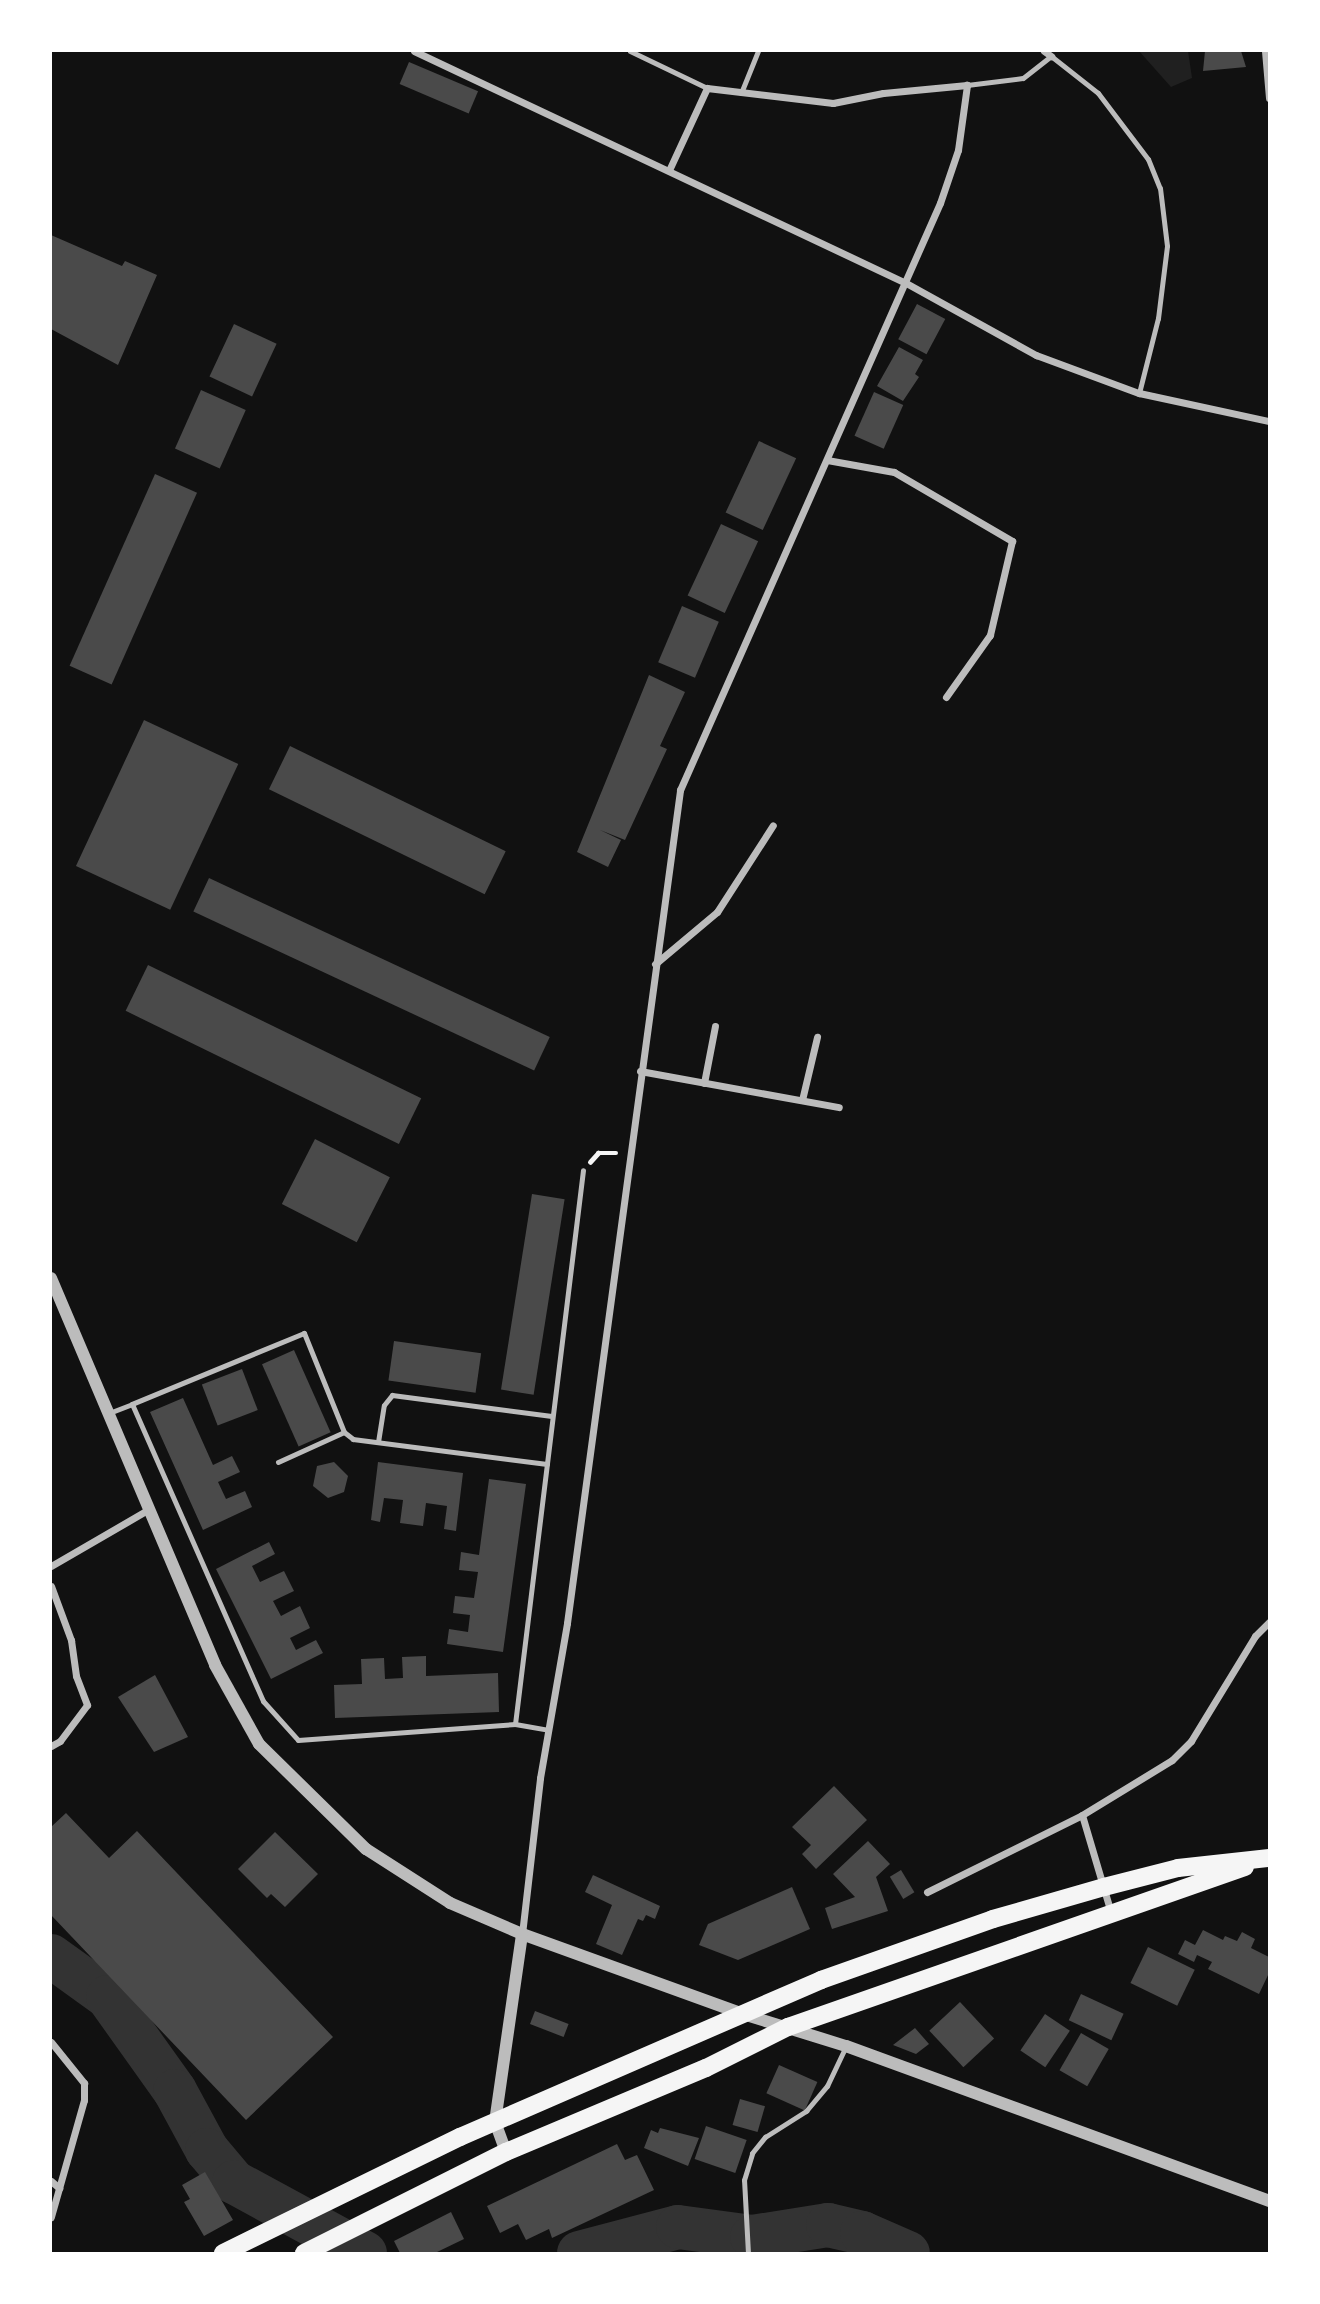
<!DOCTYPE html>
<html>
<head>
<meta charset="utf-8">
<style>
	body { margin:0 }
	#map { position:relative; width:1320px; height:2304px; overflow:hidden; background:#111; font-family:Montserrat,sans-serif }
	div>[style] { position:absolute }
	.green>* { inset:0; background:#202020 }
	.river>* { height:44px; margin:-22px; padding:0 22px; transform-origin:22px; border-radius:22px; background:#333 }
	.building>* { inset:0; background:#4a4a4a; transform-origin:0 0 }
	.path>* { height:4.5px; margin:-2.25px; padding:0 2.25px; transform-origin:2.25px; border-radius:2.25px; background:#f5f5f5 }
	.service>* { height:5px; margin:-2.5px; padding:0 2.5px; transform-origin:2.5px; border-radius:2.5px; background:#bcbcbc }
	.minor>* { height:7px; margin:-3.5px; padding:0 3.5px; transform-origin:3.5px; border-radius:3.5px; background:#bcbcbc }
	.tertiary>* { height:12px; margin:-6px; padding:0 6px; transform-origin:6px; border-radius:6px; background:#bcbcbc }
	.primary>* { height:18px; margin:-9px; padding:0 9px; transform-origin:9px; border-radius:9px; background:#f5f5f5 }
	span { translate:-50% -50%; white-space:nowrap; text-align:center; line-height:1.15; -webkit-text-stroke:5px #fff; paint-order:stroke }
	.frame { position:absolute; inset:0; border:52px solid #fff; pointer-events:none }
</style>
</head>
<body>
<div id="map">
	<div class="green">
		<i style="clip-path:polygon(1139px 51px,1188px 51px,1192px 78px,1171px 87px)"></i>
	</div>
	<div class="river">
		<i style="left:51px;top:1956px;width:70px;rotate:35.7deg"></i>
		<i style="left:108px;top:1997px;width:115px;rotate:54.5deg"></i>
		<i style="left:175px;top:2091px;width:67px;rotate:61.5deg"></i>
		<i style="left:207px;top:2150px;width:42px;rotate:49.8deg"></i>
		<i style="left:234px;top:2182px;width:149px;rotate:28.5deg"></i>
		<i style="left:579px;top:2253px;width:102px;rotate:-14.7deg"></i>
		<i style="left:678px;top:2227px;width:75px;rotate:7.7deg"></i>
		<i style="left:752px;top:2237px;width:77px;rotate:-9deg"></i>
		<i style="left:828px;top:2225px;width:35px;rotate:13deg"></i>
		<i style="left:862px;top:2233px;width:50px;rotate:23.5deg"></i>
	</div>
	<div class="building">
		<i style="clip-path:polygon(1205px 51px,1241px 51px,1246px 67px,1203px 71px)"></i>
		<i style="left:409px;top:62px;width:75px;height:24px;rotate:23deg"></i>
		<i style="clip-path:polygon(51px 235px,122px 266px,125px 261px,157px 275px,118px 365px,51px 329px)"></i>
		<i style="left:917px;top:304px;width:32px;height:40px;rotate:28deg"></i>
		<i style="left:234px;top:324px;width:47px;height:58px;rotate:25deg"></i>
		<i style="clip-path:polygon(899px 347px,923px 360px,915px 374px,919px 377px,903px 401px,877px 386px)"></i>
		<i style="left:201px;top:390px;width:49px;height:64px;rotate:24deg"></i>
		<i style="left:874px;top:392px;width:32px;height:48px;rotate:24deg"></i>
		<i style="left:759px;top:441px;width:41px;height:79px;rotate:25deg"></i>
		<i style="left:155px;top:474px;width:46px;height:210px;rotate:24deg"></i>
		<i style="left:721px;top:524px;width:41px;height:79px;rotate:25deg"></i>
		<i style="left:682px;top:606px;width:40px;height:61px;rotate:23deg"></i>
		<i style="clip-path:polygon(649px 675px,685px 692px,660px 746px,667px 749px,625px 840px,600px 830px,621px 840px,608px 867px,577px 852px)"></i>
		<i style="left:144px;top:720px;width:104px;height:161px;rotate:25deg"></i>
		<i style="left:290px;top:746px;width:240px;height:48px;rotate:26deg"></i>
		<i style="left:209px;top:878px;width:376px;height:37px;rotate:25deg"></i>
		<i style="left:148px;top:965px;width:304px;height:51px;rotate:26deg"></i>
		<i style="left:315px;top:1139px;width:84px;height:73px;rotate:27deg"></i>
		<i style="left:532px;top:1194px;width:33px;height:198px;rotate:9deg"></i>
		<i style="left:394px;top:1341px;width:88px;height:40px;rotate:8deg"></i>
		<i style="left:294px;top:1350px;width:90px;height:35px;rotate:66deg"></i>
		<i style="left:242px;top:1369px;width:44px;height:43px;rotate:69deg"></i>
		<i style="clip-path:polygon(183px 1398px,213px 1465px,232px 1456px,240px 1472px,218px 1482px,226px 1499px,245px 1491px,252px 1507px,203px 1530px,150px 1412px)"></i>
		<i style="clip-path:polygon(334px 1462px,348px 1476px,344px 1492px,328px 1498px,313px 1486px,317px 1466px)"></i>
		<i style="clip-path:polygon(378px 1462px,463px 1473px,456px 1531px,444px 1529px,447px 1506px,426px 1503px,423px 1526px,400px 1523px,403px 1500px,384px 1498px,380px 1522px,371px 1520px)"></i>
		<i style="clip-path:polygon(489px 1479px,526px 1484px,503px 1652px,447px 1644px,449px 1629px,468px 1632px,470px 1615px,453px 1613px,455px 1596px,474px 1598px,478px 1572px,459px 1570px,461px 1552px,479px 1555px)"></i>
		<i style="clip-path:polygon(269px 1542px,275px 1554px,252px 1566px,260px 1582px,284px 1571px,294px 1591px,273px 1601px,281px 1616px,300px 1606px,310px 1628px,290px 1638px,296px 1650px,316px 1640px,323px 1653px,271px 1679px,216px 1569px)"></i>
		<i style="clip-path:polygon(426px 1656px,426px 1676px,498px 1673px,499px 1712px,335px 1718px,334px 1685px,362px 1684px,361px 1659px,384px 1658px,385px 1679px,403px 1678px,402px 1657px)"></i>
		<i style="clip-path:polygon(155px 1675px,188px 1737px,154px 1752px,118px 1697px)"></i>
		<i style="clip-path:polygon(834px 1786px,867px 1820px,816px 1869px,802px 1854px,811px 1845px,792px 1827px)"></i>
		<i style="clip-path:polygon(66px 1813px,109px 1858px,137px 1831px,333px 2037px,246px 2120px,51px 1915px,51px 1827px)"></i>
		<i style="clip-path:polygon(275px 1832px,318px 1874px,285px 1907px,271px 1894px,267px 1898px,238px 1869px)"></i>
		<i style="clip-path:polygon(868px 1841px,890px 1864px,876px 1877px,888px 1911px,832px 1929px,825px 1908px,855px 1897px,833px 1874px)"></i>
		<i style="left:901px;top:1870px;width:26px;height:13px;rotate:59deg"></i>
		<i style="clip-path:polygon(593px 1875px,660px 1906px,655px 1919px,646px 1915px,643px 1921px,638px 1919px,622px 1955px,596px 1944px,612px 1905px,585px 1892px)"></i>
		<i style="clip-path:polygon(792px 1887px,810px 1929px,738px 1960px,699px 1945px,708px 1924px)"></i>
		<i style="clip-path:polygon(1203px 1930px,1223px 1940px,1225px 1936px,1237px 1941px,1242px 1932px,1255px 1939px,1251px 1948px,1269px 1957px,1269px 1973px,1259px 1994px,1208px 1969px,1212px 1962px,1197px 1955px,1194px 1962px,1178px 1954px,1185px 1940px,1195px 1945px)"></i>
		<i style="left:1148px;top:1947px;width:52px;height:40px;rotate:26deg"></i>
		<i style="left:1081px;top:1994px;width:47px;height:29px;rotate:25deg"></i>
		<i style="left:960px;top:2002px;width:50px;height:42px;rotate:47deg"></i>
		<i style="left:535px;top:2011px;width:36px;height:14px;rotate:21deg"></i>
		<i style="left:1045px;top:2014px;width:30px;height:44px;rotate:34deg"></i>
		<i style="clip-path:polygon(915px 2028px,929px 2044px,916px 2054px,893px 2045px)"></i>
		<i style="left:1081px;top:2033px;width:32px;height:43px;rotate:30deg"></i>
		<i style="left:779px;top:2065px;width:42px;height:31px;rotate:24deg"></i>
		<i style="left:740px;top:2099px;width:26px;height:27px;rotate:16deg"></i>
		<i style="left:706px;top:2126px;width:43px;height:35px;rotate:19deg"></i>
		<i style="clip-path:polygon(660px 2128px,699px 2138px,688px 2166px,644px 2148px,651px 2130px,658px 2133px)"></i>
		<i style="clip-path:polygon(617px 2144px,625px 2160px,637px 2155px,654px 2190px,552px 2238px,549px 2229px,526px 2240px,518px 2224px,500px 2233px,487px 2206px)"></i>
		<i style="clip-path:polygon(205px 2172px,233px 2220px,204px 2236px,184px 2202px,190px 2199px,182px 2185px)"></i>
		<i style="clip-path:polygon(451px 2212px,464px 2239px,435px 2253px,400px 2253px,394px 2241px)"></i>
	</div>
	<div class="path">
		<i style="left:590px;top:1162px;width:12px;rotate:-48deg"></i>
		<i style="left:598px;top:1153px;width:18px"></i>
	</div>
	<div class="service">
		<i style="left:630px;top:51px;width:85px;rotate:25.7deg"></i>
		<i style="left:967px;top:85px;width:56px;rotate:-7.1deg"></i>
		<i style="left:1023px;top:78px;width:36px;rotate:-38deg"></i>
		<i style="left:1051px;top:56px;width:60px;rotate:38.2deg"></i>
		<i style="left:1098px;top:93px;width:83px;rotate:52.9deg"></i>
		<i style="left:1148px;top:159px;width:31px;rotate:68deg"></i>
		<i style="left:1160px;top:188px;width:58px;rotate:83.1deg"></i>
		<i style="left:1167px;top:246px;width:73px;rotate:97.1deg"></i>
		<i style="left:1158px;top:318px;width:77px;rotate:104.2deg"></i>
		<i style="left:741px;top:93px;width:45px;rotate:-68deg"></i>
		<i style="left:109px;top:1413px;width:25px;rotate:-21deg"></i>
		<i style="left:378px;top:1442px;width:37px;rotate:-81deg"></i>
		<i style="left:384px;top:1405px;width:13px;rotate:-51deg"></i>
		<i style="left:392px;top:1395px;width:161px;rotate:7.5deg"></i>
		<i style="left:278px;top:1462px;width:72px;rotate:-24.4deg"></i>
		<i style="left:547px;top:1464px;width:196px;rotate:-172.7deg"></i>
		<i style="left:353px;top:1439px;width:11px;rotate:-142deg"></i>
		<i style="left:344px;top:1432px;width:107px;rotate:-112deg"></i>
		<i style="left:304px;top:1333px;width:186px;rotate:157.6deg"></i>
		<i style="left:132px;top:1404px;width:325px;rotate:66.2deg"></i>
		<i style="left:263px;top:1701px;width:52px;rotate:48.1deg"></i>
		<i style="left:298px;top:1740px;width:218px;rotate:-4.2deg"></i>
		<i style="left:515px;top:1724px;width:558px;rotate:-83deg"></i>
		<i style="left:515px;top:1724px;width:34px;rotate:10deg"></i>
		<i style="left:748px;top:2253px;width:73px;rotate:-93.1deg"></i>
		<i style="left:744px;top:2180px;width:28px;rotate:-73deg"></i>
		<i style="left:752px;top:2153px;width:21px;rotate:-51deg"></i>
		<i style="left:765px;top:2137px;width:49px;rotate:-32.4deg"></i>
		<i style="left:806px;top:2111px;width:33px;rotate:-50deg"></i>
		<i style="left:827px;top:2086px;width:44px;rotate:-64.6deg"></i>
	</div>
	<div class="minor">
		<i style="left:414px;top:51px;width:544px;rotate:25.25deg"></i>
		<i style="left:906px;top:283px;width:149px;rotate:29deg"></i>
		<i style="left:1036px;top:355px;width:110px;rotate:20.3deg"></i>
		<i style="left:1139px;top:393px;width:133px;rotate:12.2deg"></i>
		<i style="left:1044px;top:51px;width:9px;rotate:36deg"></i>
		<i style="left:1265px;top:51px;width:47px;rotate:85.1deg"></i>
		<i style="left:827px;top:460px;width:68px;rotate:10.2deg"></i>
		<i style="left:894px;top:472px;width:137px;rotate:30.3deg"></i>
		<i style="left:1012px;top:541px;width:97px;rotate:103.2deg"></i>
		<i style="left:990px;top:635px;width:76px;rotate:125.4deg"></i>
		<i style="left:655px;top:964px;width:81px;rotate:-40deg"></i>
		<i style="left:717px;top:912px;width:103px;rotate:-57.2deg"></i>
		<i style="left:640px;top:1071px;width:202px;rotate:10.3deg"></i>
		<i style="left:704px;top:1083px;width:58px;rotate:-79.1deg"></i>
		<i style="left:802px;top:1100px;width:65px;rotate:-76.6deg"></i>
		<i style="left:51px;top:1566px;width:110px;rotate:-30.1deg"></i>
		<i style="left:51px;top:1586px;width:58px;rotate:69.7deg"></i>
		<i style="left:71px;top:1640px;width:36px;rotate:82deg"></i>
		<i style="left:76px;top:1676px;width:31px;rotate:69deg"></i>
		<i style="left:87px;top:1705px;width:45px;rotate:126.9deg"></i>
		<i style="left:60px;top:1741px;width:10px;rotate:151deg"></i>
		<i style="left:1082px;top:1815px;width:102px;rotate:73.5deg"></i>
		<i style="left:927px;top:1892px;width:173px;rotate:-26.4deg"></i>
		<i style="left:1082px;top:1815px;width:105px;rotate:-31.4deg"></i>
		<i style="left:1172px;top:1760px;width:27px;rotate:-45deg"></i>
		<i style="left:1191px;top:1741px;width:123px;rotate:-58.6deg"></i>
		<i style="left:1255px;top:1636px;width:20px;rotate:-45deg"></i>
		<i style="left:522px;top:1934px;width:157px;rotate:-83.4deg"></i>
		<i style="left:540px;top:1778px;width:157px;rotate:-80.1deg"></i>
		<i style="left:567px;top:1623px;width:841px;rotate:-82.27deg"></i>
		<i style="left:680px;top:790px;width:642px;rotate:-66.11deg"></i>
		<i style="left:940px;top:203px;width:56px;rotate:-71.2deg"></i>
		<i style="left:958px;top:150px;width:66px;rotate:-82.1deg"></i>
		<i style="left:967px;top:85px;width:84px;rotate:174.6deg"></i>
		<i style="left:883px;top:93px;width:51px;rotate:168.7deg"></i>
		<i style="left:833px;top:103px;width:127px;rotate:-173.2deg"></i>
		<i style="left:707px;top:88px;width:88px;rotate:114.8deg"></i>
		<i style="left:51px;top:2042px;width:53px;rotate:51.2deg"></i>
		<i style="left:84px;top:2083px;width:17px;rotate:90deg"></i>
		<i style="left:84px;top:2100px;width:122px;rotate:105.8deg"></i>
		<i style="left:51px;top:2181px;width:11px;rotate:41deg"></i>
	</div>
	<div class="tertiary">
		<i style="left:51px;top:1278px;width:420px;rotate:67deg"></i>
		<i style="left:215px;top:1665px;width:90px;rotate:60.9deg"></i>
		<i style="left:259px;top:1744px;width:150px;rotate:44.5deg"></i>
		<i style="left:366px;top:1849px;width:100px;rotate:32.7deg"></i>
		<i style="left:450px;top:1903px;width:78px;rotate:23.3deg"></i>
		<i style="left:522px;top:1934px;width:235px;rotate:19.9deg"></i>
		<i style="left:743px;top:2014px;width:108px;rotate:17.3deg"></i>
		<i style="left:846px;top:2046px;width:451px;rotate:20.1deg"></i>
		<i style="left:506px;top:2152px;width:32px;rotate:-110deg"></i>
		<i style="left:495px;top:2122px;width:190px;rotate:-81.8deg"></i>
	</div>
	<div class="primary">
		<i style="left:223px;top:2253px;width:264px;rotate:-26.1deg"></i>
		<i style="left:460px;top:2137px;width:394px;rotate:-23.5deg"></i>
		<i style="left:821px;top:1980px;width:182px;rotate:-19.5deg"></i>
		<i style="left:993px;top:1919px;width:116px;rotate:-16.1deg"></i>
		<i style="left:1104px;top:1887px;width:76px;rotate:-14.4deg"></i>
		<i style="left:1178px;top:1868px;width:92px;rotate:-6.3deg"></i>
		<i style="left:304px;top:2253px;width:226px;rotate:-26.6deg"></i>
		<i style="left:506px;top:2152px;width:217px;rotate:-22.8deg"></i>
		<i style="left:706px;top:2068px;width:92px;rotate:-26.6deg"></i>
		<i style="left:788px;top:2027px;width:484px;rotate:-19.3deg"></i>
	</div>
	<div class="frame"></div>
</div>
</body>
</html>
